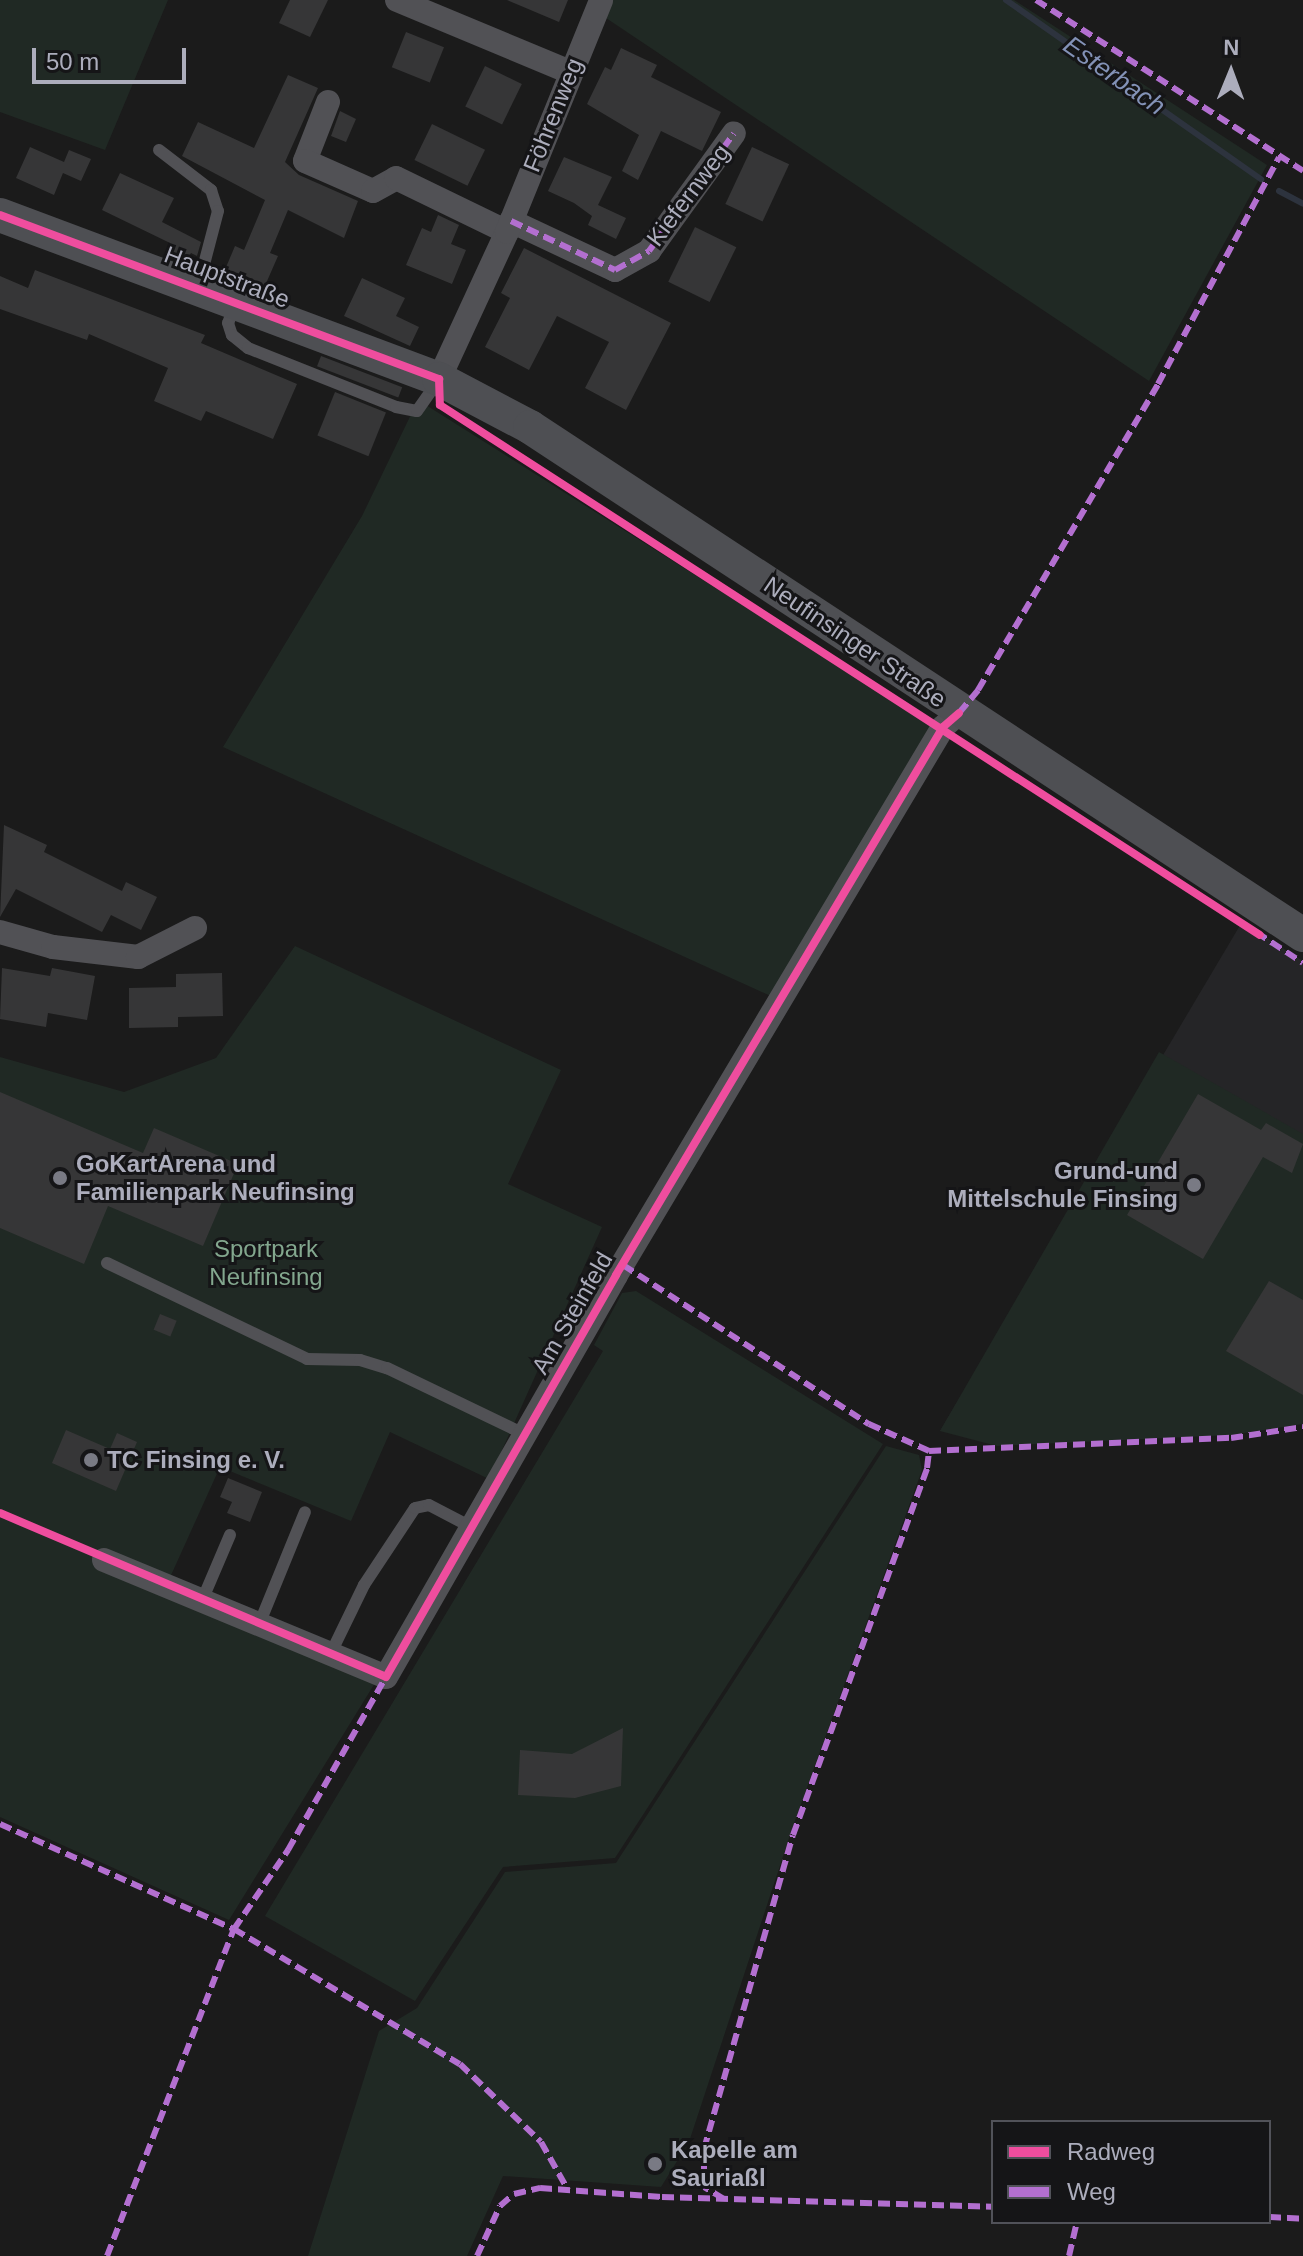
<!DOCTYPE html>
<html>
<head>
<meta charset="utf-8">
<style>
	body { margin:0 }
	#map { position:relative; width:1303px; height:2256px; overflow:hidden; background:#1b1b1b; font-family:Helvetica,sans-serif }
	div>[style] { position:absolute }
	.built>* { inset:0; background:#252527 }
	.green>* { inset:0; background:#202924 }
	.stream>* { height:6px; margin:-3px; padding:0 3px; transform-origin:3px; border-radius:3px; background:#2d333e }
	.building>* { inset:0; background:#363637; transform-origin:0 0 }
	.lane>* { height:12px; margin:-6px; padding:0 6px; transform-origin:6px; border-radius:6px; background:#515155 }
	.street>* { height:24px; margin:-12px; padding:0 12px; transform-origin:12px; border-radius:12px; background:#515155 }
	.secondary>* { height:34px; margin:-17px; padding:0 17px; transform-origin:17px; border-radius:17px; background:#4e4f53 }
	.quiet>* { height:6px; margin-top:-3px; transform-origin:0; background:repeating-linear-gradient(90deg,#b36fd0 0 12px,transparent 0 18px) }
	.cycleway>* { height:8px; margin:-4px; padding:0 4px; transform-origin:4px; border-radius:4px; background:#ef4d9e }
	.dots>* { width:22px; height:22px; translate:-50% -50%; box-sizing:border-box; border:4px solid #151517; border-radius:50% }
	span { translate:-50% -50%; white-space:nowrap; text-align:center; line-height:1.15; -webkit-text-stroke:6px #151517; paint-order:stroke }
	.street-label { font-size:24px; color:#acadbc }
	.poi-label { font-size:24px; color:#acadbc; font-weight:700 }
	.left { translate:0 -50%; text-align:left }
	.right { translate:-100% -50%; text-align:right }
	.park-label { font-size:24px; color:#83a78e }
	.water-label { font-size:26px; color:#8392b7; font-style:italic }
	.legend { position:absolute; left:991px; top:2120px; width:280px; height:104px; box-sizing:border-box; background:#151517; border:2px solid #515259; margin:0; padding:10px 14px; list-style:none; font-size:24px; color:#acadbc }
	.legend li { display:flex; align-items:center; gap:16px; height:40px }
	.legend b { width:40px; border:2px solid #515259 }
	.north { position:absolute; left:1191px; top:32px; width:80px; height:80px; -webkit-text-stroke:6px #151517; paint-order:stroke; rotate:1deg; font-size:22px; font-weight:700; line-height:32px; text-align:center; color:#acadbc }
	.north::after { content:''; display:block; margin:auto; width:28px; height:36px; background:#acadbc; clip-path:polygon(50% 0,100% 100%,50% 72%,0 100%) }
	.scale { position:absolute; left:32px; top:48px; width:154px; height:36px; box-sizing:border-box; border:4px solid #acadbc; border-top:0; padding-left:10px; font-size:24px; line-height:28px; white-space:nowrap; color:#acadbc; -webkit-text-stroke:6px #151517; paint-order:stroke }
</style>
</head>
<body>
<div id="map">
	<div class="built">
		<i style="clip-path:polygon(1242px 922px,1303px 961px,1303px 1409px,940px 1431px)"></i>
	</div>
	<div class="green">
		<i style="clip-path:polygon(0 0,168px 0,105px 150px,0 112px)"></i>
		<i style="clip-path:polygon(610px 0,1014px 0,1267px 165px,1149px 381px,603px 16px)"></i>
		<i style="clip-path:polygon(418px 400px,934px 726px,773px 997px,223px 747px,362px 516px)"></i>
		<i style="clip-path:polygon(295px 946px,561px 1070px,508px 1184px,602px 1227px,489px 1479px,390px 1432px,351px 1521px,220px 1467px,163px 1593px,375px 1683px,229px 1920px,0 1817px,0 1057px,124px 1092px,216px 1058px)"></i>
		<i style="clip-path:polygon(1159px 1052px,1303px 1134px,1303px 1424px,1231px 1435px,997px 1446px,940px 1431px)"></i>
		<i style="clip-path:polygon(636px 1291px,883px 1444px,615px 1858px,503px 1867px,415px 2001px,265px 1916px,603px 1351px,594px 1345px,622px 1293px)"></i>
		<i style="clip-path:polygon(886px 1446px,919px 1455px,922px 1470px,793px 1826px,689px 2142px,661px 2187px,503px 2176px,467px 2256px,308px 2256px,379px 2031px,417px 2008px,505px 1872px,616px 1863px)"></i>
	</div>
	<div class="stream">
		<i style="left:1006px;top:0;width:312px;rotate:35.1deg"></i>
		<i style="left:1279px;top:191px;width:27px;rotate:28deg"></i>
	</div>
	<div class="building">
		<i style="clip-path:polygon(290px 0,328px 0,310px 37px,279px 23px)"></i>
		<i style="clip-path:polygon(507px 0,568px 0,559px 22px)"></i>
		<i style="left:406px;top:32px;width:41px;height:38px;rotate:22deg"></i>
		<i style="clip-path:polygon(621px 48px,657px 65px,651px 77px,721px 112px,702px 151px,661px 131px,638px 180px,622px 171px,639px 135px,587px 104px,605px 67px,611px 70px)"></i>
		<i style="left:485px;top:66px;width:41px;height:45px;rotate:26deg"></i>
		<i style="clip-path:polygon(288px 75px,318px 88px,285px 162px,299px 175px,358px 201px,344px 238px,288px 210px,270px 253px,278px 256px,264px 288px,224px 272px,235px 246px,244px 250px,265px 200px,182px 156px,198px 122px,254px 148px)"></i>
		<i style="clip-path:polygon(340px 111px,356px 119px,346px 142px,331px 136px)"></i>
		<i style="left:432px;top:124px;width:59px;height:40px;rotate:26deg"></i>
		<i style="clip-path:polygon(30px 147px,64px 162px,69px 150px,91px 159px,81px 181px,63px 173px,54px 195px,16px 178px)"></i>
		<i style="left:752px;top:147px;width:41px;height:63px;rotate:25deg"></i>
		<i style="clip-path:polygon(564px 157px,612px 177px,598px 205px,626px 218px,616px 239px,588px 225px,592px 216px,574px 203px,548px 191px)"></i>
		<i style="clip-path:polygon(120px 173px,174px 198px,162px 222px,201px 242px,197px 256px,191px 253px,187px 260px,167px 249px,170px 243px,102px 210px)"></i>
		<i style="clip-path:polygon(438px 215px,459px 225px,451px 244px,466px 250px,452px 284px,406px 265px,422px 228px,431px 232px)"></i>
		<i style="left:695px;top:227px;width:46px;height:61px;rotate:26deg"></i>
		<i style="clip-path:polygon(524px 248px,671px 323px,626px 410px,585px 388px,609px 342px,557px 316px,529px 370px,485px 347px,510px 298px,501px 293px)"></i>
		<i style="clip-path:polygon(35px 270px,205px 335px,201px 343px,297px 384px,273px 439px,206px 411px,201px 421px,154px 401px,168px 368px,89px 334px,87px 340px,0 309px,0 276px,28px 288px)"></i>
		<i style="clip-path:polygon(362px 278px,405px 298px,396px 316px,419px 327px,410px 346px,344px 316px)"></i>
		<i style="left:321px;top:356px;width:87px;height:11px;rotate:21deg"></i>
		<i style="left:335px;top:392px;width:55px;height:47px;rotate:22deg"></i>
		<i style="clip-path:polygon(4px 825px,47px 845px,44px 852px,122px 891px,126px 882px,157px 897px,141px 930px,111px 915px,102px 932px,16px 889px,0 917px)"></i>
		<i style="clip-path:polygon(2px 968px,50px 976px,52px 968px,95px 976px,87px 1020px,48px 1013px,46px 1027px,0 1019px)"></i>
		<i style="clip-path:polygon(222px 973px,223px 1016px,178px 1017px,178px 1027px,129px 1028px,129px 988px,176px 987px,176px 974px)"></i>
		<i style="clip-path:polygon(0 1092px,143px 1153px,154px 1128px,238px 1164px,203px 1246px,108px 1206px,84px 1264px,0 1228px)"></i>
		<i style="clip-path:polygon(1198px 1094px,1261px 1130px,1266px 1123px,1303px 1144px,1292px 1173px,1263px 1157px,1203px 1259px,1127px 1215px)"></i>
		<i style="clip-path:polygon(1269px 1281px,1303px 1300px,1303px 1395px,1226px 1351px)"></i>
		<i style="left:160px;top:1314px;width:18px;height:17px;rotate:22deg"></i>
		<i style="clip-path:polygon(66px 1430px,110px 1449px,117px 1433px,137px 1442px,116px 1491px,52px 1463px)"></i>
		<i style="clip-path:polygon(228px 1478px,262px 1492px,250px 1522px,227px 1513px,232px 1502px,220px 1497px)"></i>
		<i style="clip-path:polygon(623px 1728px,621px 1786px,575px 1798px,518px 1795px,520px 1750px,572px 1754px)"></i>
	</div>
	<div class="lane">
		<i style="left:159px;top:150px;width:66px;rotate:37.6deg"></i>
		<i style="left:211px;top:190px;width:22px;rotate:72deg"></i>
		<i style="left:218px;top:211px;width:79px;rotate:104.7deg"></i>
		<i style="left:235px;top:305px;width:19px;rotate:111deg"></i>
		<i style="left:228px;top:323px;width:13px;rotate:72deg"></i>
		<i style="left:232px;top:335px;width:21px;rotate:39deg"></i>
		<i style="left:248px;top:348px;width:159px;rotate:21.7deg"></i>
		<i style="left:396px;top:407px;width:21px;rotate:11deg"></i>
		<i style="left:417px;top:411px;width:35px;rotate:-55deg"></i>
		<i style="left:107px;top:1263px;width:222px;rotate:25.6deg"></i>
		<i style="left:307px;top:1359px;width:53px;rotate:1.1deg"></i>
		<i style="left:360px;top:1360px;width:28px;rotate:17deg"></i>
		<i style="left:387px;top:1368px;width:154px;rotate:25.7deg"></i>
		<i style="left:201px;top:1603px;width:74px;rotate:-66.9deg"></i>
		<i style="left:258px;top:1627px;width:124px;rotate:-67.8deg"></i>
		<i style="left:330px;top:1655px;width:78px;rotate:-64.1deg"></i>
		<i style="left:364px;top:1585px;width:92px;rotate:-56.5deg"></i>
		<i style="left:415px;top:1508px;width:14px;rotate:-12deg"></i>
		<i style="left:429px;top:1505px;width:50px;rotate:27.6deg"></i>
	</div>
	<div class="street">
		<i style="left:397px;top:0;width:187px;rotate:22.6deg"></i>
		<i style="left:328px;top:102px;width:63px;rotate:111.3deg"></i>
		<i style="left:305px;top:161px;width:74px;rotate:23.8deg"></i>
		<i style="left:373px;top:191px;width:26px;rotate:-29deg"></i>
		<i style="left:396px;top:178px;width:123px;rotate:25.9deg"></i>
		<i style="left:511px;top:221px;width:115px;rotate:25.2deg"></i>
		<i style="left:615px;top:270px;width:39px;rotate:-29deg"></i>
		<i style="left:649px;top:251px;width:145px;rotate:-54.2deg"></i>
		<i style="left:439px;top:379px;width:162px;rotate:-65.2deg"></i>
		<i style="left:507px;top:232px;width:250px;rotate:-67.9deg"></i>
		<i style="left:0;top:932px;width:55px;rotate:15.8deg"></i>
		<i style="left:53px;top:947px;width:86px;rotate:6.7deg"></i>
		<i style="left:138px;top:957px;width:64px;rotate:-27deg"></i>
		<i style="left:104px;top:1560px;width:305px;rotate:22.5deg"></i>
		<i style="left:386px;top:1677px;width:463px;rotate:-60.2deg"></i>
		<i style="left:616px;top:1275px;width:638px;rotate:-59.17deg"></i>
		<i style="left:943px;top:727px;width:21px;rotate:-41deg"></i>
	</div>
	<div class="secondary">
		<i style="left:0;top:215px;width:469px;rotate:20.5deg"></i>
		<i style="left:439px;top:379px;width:103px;rotate:27.8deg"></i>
		<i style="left:530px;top:427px;width:925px;rotate:33.31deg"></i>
	</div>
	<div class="quiet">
		<i style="left:1036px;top:0;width:317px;rotate:32.6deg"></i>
		<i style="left:511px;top:221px;width:115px;rotate:25.2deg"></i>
		<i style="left:615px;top:270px;width:39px;rotate:-29deg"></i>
		<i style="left:649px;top:251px;width:145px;rotate:-54.2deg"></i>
		<i style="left:959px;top:713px;width:30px;rotate:-50deg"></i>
		<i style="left:978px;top:690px;width:355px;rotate:-59.5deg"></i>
		<i style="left:1158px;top:384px;width:257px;rotate:-61.9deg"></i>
		<i style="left:1256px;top:932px;width:56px;rotate:33.4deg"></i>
		<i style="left:623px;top:1265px;width:293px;rotate:32.9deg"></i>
		<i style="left:869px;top:1424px;width:66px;rotate:24.2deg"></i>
		<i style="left:929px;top:1451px;width:302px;rotate:-2.5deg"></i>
		<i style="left:1231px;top:1438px;width:73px;rotate:-8.7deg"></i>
		<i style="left:0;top:1824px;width:256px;rotate:24.2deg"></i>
		<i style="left:234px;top:1929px;width:96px;rotate:-55.6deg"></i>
		<i style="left:288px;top:1850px;width:199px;rotate:-60.5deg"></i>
		<i style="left:724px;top:2199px;width:23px;rotate:-149deg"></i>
		<i style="left:704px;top:2187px;width:38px;rotate:-90deg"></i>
		<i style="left:704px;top:2149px;width:326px;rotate:-74.2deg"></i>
		<i style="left:793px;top:1835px;width:391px;rotate:-69.9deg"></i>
		<i style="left:927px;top:1468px;width:17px;rotate:-83deg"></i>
		<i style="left:1269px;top:2217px;width:34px;rotate:3deg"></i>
		<i style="left:107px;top:2256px;width:351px;rotate:-68.8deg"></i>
		<i style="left:234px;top:1929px;width:263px;rotate:30.9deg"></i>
		<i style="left:460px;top:2064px;width:112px;rotate:43.9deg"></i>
		<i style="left:541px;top:2142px;width:55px;rotate:60.6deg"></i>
		<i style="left:477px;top:2256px;width:55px;rotate:-65.3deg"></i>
		<i style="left:500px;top:2206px;width:18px;rotate:-41deg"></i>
		<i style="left:514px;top:2194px;width:27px;rotate:-13deg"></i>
		<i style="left:540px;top:2188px;width:122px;rotate:4.2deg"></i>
		<i style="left:662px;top:2197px;width:331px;rotate:1.7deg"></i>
		<i style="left:1069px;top:2256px;width:35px;rotate:-77deg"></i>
	</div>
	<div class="cycleway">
		<i style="left:0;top:215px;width:469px;rotate:20.5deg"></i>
		<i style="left:439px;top:379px;width:26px;rotate:88deg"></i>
		<i style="left:440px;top:405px;width:976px;rotate:32.88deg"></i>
		<i style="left:0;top:1513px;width:419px;rotate:23deg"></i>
		<i style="left:386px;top:1677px;width:463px;rotate:-60.2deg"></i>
		<i style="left:616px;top:1275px;width:638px;rotate:-59.17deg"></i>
		<i style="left:943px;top:727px;width:21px;rotate:-41deg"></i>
	</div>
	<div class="dots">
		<i style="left:60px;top:1178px;background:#797a84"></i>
		<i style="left:1194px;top:1185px;background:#797a84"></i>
		<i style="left:91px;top:1460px;background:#797a84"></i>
		<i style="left:655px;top:2164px;background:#797a84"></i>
	</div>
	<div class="street-label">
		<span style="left:553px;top:115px;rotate:-68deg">Föhrenweg</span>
		<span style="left:688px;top:195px;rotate:-53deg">Kiefernweg</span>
		<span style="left:227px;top:277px;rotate:21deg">Hauptstraße</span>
		<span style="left:855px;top:642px;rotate:34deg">Neufinsinger Straße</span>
		<span style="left:572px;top:1313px;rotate:-60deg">Am Steinfeld</span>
	</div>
	<div class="poi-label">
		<span class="left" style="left:76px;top:1178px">GoKartArena und<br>Familienpark Neufinsing</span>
		<span class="right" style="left:1178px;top:1185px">Grund-und<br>Mittelschule Finsing</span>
		<span class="left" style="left:107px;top:1460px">TC Finsing e. V.</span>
		<span class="left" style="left:671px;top:2164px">Kapelle am<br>Sauriaßl</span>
	</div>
	<div class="park-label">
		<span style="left:266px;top:1263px">Sportpark<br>Neufinsing</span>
	</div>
	<div class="water-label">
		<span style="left:1114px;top:76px;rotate:35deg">Esterbach</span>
	</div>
	<ul class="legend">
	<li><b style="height:10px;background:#ef4d9e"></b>Radweg</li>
	<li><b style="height:10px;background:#b36fd0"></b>Weg</li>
	</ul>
	<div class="north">N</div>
	<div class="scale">50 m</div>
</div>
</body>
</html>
